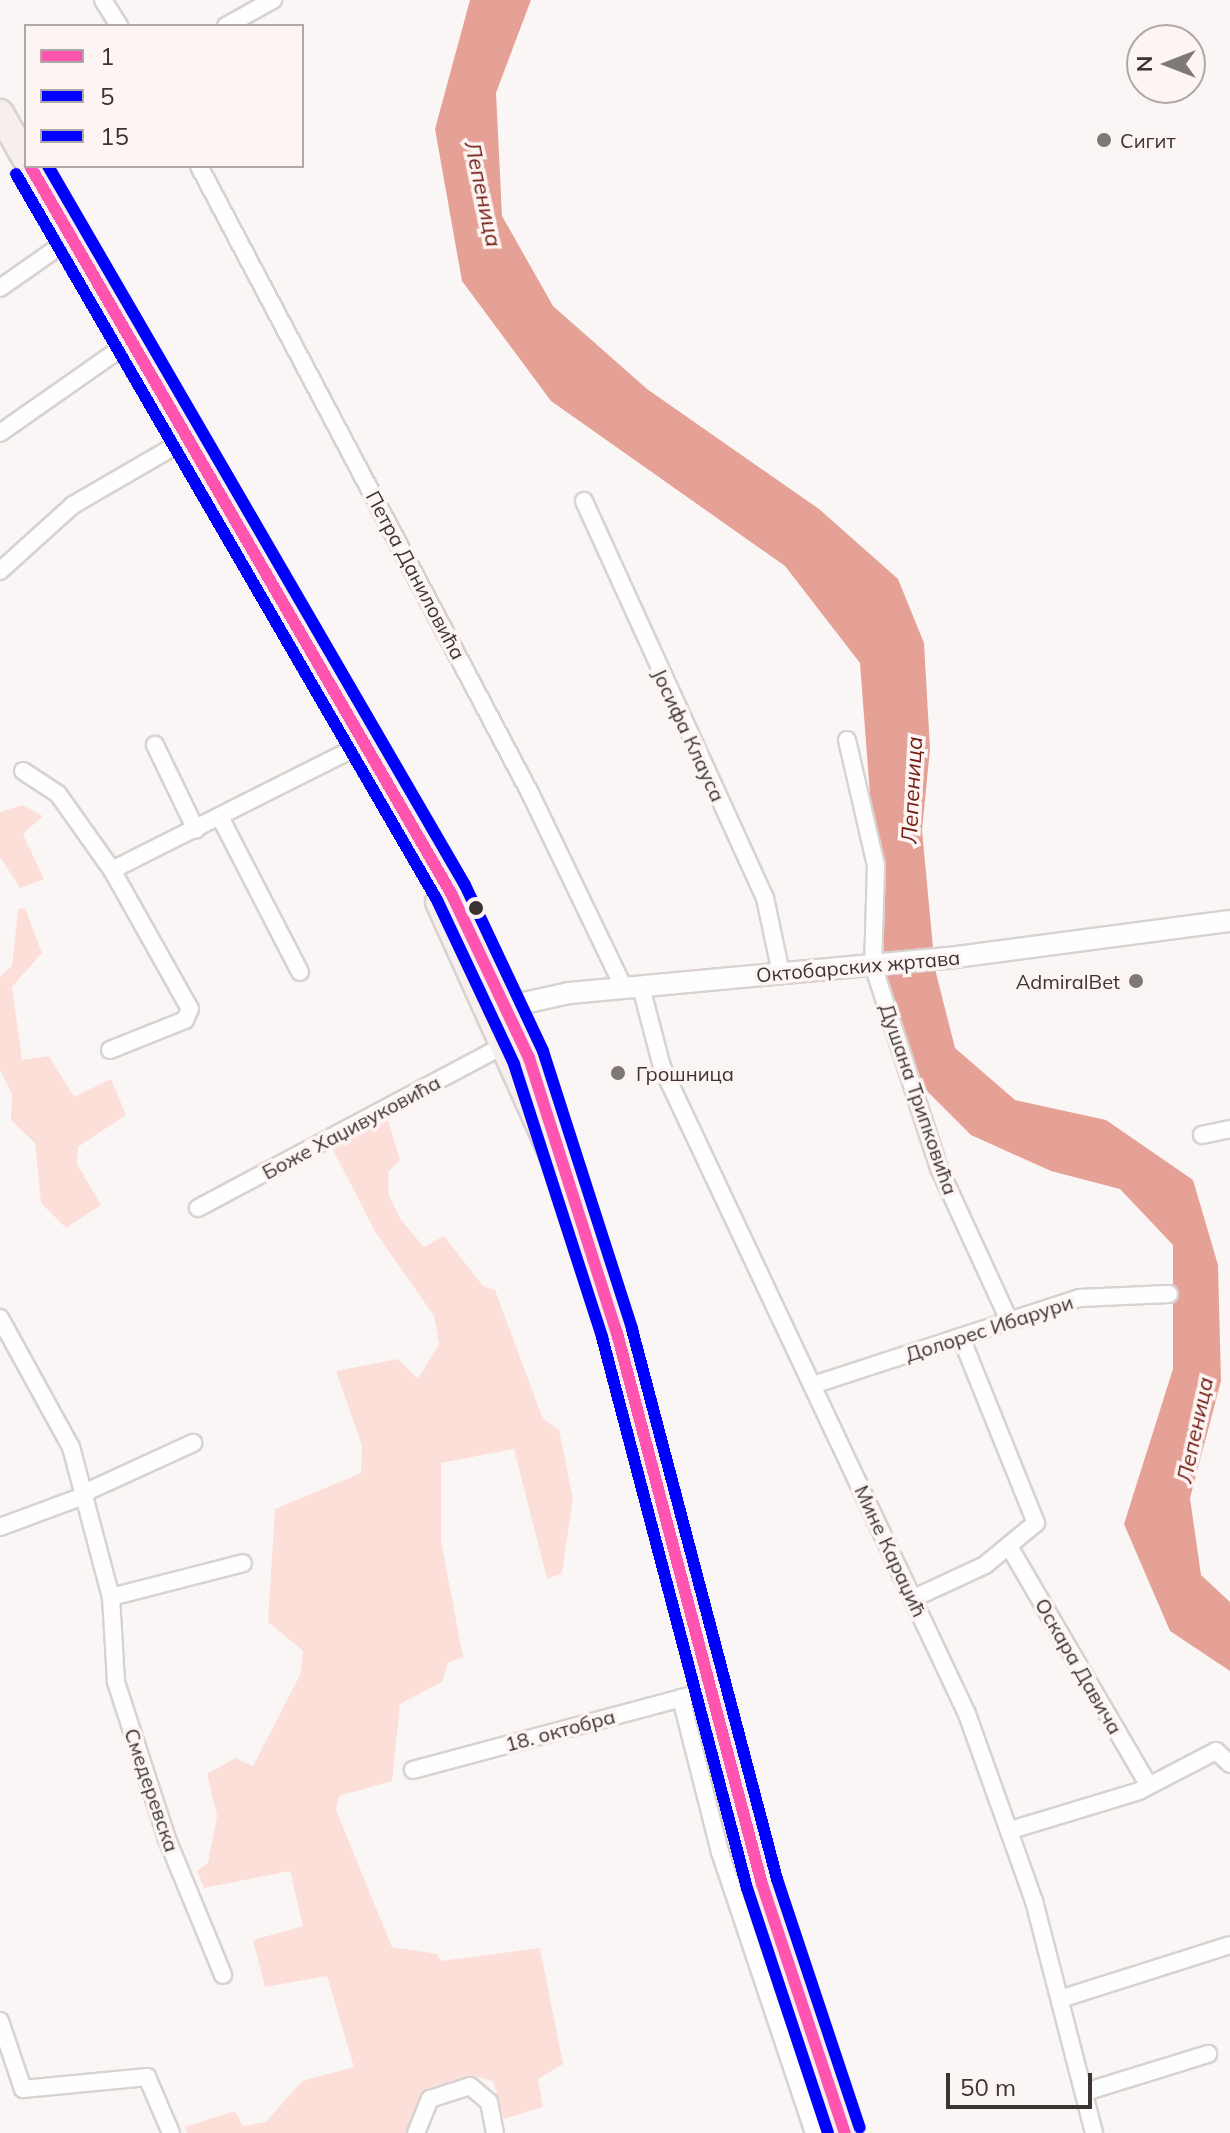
<!DOCTYPE html>
<html>
<head>
<meta charset="utf-8">
<style>
	body { margin:0 }
	#map { position:relative; width:1230px; height:2133px; overflow:hidden; background:#fbf6f6; font-family:Mulish,sans-serif }
	div>[style] { position:absolute }
	.green>* { inset:0; background:#fddfda }
	.water>* { inset:0; background:#e5a195 }
	.roads { filter:drop-shadow(2px 0 #d8d2d1) drop-shadow(-2px 0 #d8d2d1) drop-shadow(0 2px #d8d2d1) drop-shadow(0 -2px #d8d2d1) }
	.minor>* { height:16px; margin:-8px; padding:0 8px; transform-origin:8px; border-radius:8px; background:#fefefe }
	.tertiary>* { height:20px; margin:-10px; padding:0 10px; transform-origin:10px; border-radius:10px; background:#fefefe }
	.primary>* { height:26px; margin:-13px; padding:0 13px; transform-origin:13px; border-radius:13px; background:#f6efee }
	.bus-1>* { height:12px; margin:-6px; padding:0 6px; transform-origin:6px; border-radius:6px; background:#ff54af }
	.bus-2>* { height:12px; margin:-6px; padding:0 6px; transform-origin:6px; border-radius:6px; background:#00f }
	.bus-3>* { height:12px; margin:-6px; padding:0 6px; transform-origin:6px; border-radius:6px; background:#00f }
	.dots>* { width:22px; height:22px; translate:-50% -50%; box-sizing:border-box; border:4px solid #fdf5f4; border-radius:50% }
	span { translate:-50% -50%; white-space:nowrap; text-align:center; line-height:1.15; -webkit-text-stroke:7px #fdf5f4; paint-order:stroke }
	.poi-label { font-size:20px; color:#3b3432 }
	.left { translate:0 -50%; text-align:left }
	.right { translate:-100% -50%; text-align:right }
	.street-label { font-size:20px; color:#3b3432 }
	.water-label { font-size:22px; color:#711b10; font-style:italic }
	.legend { position:absolute; left:24px; top:24px; width:280px; height:144px; box-sizing:border-box; background:#fdf5f4; border:2px solid #afa8a6; margin:0; padding:10px 14px; list-style:none; font-size:24px; color:#3b3432 }
	.legend li { display:flex; align-items:center; gap:16px; height:40px }
	.legend b { width:40px; border:2px solid #afa8a6 }
	.north { position:absolute; left:1126px; top:24px; width:80px; height:80px; box-sizing:border-box; background:#fdf5f4; border:2px solid #afa8a6; border-radius:50%; rotate:270deg; font-size:22px; font-weight:700; line-height:32px; text-align:center; color:#3b3432 }
	.north::after { content:''; display:block; margin:auto; width:28px; height:36px; background:#7e7877; clip-path:polygon(50% 0,100% 100%,50% 72%,0 100%) }
	.scale { position:absolute; left:946px; top:2073px; width:146px; height:36px; box-sizing:border-box; border:4px solid #3b3432; border-top:0; padding-left:10px; font-size:24px; line-height:28px; white-space:nowrap; color:#3b3432; -webkit-text-stroke:6px #fdf5f4; paint-order:stroke }
</style>
</head>
<body>
<div id="map">
	<div class="green">
		<i style="clip-path:polygon(22px 805px,43px 816px,23px 834px,44px 879px,20px 888px,0 857px,0 812px)"></i>
		<i style="clip-path:polygon(25px 908px,42px 953px,12px 987px,22px 1060px,49px 1056px,74px 1097px,111px 1079px,126px 1115px,78px 1147px,77px 1164px,101px 1205px,66px 1228px,41px 1203px,35px 1143px,11px 1120px,12px 1094px,0 1070px,0 977px,12px 966px,18px 909px)"></i>
		<i style="clip-path:polygon(388px 1120px,400px 1160px,388px 1172px,389px 1195px,401px 1220px,424px 1247px,444px 1236px,483px 1286px,495px 1290px,543px 1419px,559px 1430px,573px 1499px,562px 1573px,547px 1579px,514px 1449px,441px 1463px,441px 1541px,463px 1657px,448px 1663px,442px 1682px,400px 1704px,392px 1781px,339px 1796px,336px 1810px,392px 1947px,437px 1954px,441px 1961px,540px 1948px,563px 2064px,538px 2079px,543px 2107px,504px 2119px,493px 2081px,473px 2076px,422px 2090px,409px 2133px,187px 2133px,185px 2127px,235px 2111px,243px 2126px,266px 2122px,302px 2081px,354px 2067px,327px 1976px,265px 1987px,253px 1940px,303px 1926px,290px 1871px,204px 1888px,197px 1871px,208px 1863px,217px 1816px,207px 1774px,235px 1758px,253px 1766px,300px 1675px,303px 1651px,268px 1622px,275px 1509px,361px 1473px,362px 1446px,336px 1371px,398px 1359px,418px 1379px,439px 1344px,434px 1316px,376px 1233px,331px 1146px)"></i>
	</div>
	<div class="water">
		<i style="clip-path:polygon(470px 0,531px 0,496px 93px,502px 216px,553px 306px,647px 389px,819px 509px,898px 579px,924px 643px,930px 749px,922px 830px,935px 969px,955px 1048px,1015px 1100px,1106px 1120px,1193px 1180px,1218px 1265px,1221px 1381px,1190px 1498px,1201px 1575px,1230px 1602px,1230px 1671px,1170px 1631px,1124px 1524px,1173px 1369px,1173px 1245px,1120px 1189px,1051px 1171px,971px 1135px,920px 1084px,884px 980px,860px 663px,785px 566px,551px 401px,462px 281px,435px 129px)"></i>
	</div>
	<div class="roads">
		<div class="minor">
			<i style="left:103px;top:0;width:31px;rotate:58deg"></i>
			<i style="left:226px;top:26px;width:54px;rotate:-29deg"></i>
			<i style="left:199px;top:166px;width:711px;rotate:62.17deg"></i>
			<i style="left:531px;top:795px;width:214px;rotate:64.3deg"></i>
			<i style="left:0;top:288px;width:85px;rotate:-35deg"></i>
			<i style="left:0;top:433px;width:159px;rotate:-35deg"></i>
			<i style="left:584px;top:501px;width:436px;rotate:65.5deg"></i>
			<i style="left:765px;top:898px;width:77px;rotate:78deg"></i>
			<i style="left:0;top:571px;width:98px;rotate:-42.1deg"></i>
			<i style="left:73px;top:505px;width:132px;rotate:-30.1deg"></i>
			<i style="left:847px;top:740px;width:129px;rotate:77deg"></i>
			<i style="left:876px;top:866px;width:99px;rotate:91.7deg"></i>
			<i style="left:873px;top:965px;width:213px;rotate:72deg"></i>
			<i style="left:939px;top:1168px;width:165px;rotate:65.3deg"></i>
			<i style="left:155px;top:745px;width:94px;rotate:64.2deg"></i>
			<i style="left:23px;top:771px;width:42px;rotate:33.3deg"></i>
			<i style="left:58px;top:794px;width:93px;rotate:54.6deg"></i>
			<i style="left:221px;top:819px;width:172px;rotate:62.7deg"></i>
			<i style="left:641px;top:987px;width:83px;rotate:75.3deg"></i>
			<i style="left:662px;top:1067px;width:715px;rotate:64.76deg"></i>
			<i style="left:967px;top:1714px;width:199px;rotate:70.3deg"></i>
			<i style="left:1034px;top:1901px;width:240px;rotate:75.5deg"></i>
			<i style="left:110px;top:1050px;width:81px;rotate:-21.8deg"></i>
			<i style="left:185px;top:1020px;width:12px;rotate:-66deg"></i>
			<i style="left:190px;top:1009px;width:159px;rotate:-119.3deg"></i>
			<i style="left:112px;top:870px;width:284px;rotate:-26.7deg"></i>
			<i style="left:1202px;top:1135px;width:29px;rotate:-12deg"></i>
			<i style="left:198px;top:1208px;width:345px;rotate:-28deg"></i>
			<i style="left:0;top:1318px;width:147px;rotate:61.2deg"></i>
			<i style="left:71px;top:1447px;width:155px;rotate:75.1deg"></i>
			<i style="left:111px;top:1597px;width:85px;rotate:86.6deg"></i>
			<i style="left:116px;top:1682px;width:165px;rotate:72deg"></i>
			<i style="left:167px;top:1839px;width:147px;rotate:67.6deg"></i>
			<i style="left:813px;top:1385px;width:280px;rotate:-18.1deg"></i>
			<i style="left:1079px;top:1298px;width:90px;rotate:-2.5deg"></i>
			<i style="left:86px;top:1492px;width:118px;rotate:-24.6deg"></i>
			<i style="left:0;top:1527px;width:92px;rotate:-20.4deg"></i>
			<i style="left:1010px;top:1548px;width:273px;rotate:59.7deg"></i>
			<i style="left:111px;top:1597px;width:136px;rotate:-14.4deg"></i>
			<i style="left:914px;top:1598px;width:78px;rotate:-24.9deg"></i>
			<i style="left:985px;top:1565px;width:66px;rotate:-39.5deg"></i>
			<i style="left:1036px;top:1523px;width:201px;rotate:-112deg"></i>
			<i style="left:681px;top:1698px;width:159px;rotate:75.8deg"></i>
			<i style="left:720px;top:1852px;width:296px;rotate:71.5deg"></i>
			<i style="left:413px;top:1770px;width:305px;rotate:-15deg"></i>
			<i style="left:1011px;top:1830px;width:134px;rotate:-16.9deg"></i>
			<i style="left:1139px;top:1791px;width:87px;rotate:-27.5deg"></i>
			<i style="left:1216px;top:1751px;width:19px;rotate:43deg"></i>
			<i style="left:1060px;top:1999px;width:178px;rotate:-17.6deg"></i>
			<i style="left:0;top:2021px;width:72px;rotate:71.3deg"></i>
			<i style="left:23px;top:2089px;width:125px;rotate:-5.5deg"></i>
			<i style="left:147px;top:2077px;width:61px;rotate:66.8deg"></i>
			<i style="left:1085px;top:2092px;width:129px;rotate:-17.2deg"></i>
			<i style="left:416px;top:2133px;width:37px;rotate:-68deg"></i>
			<i style="left:430px;top:2099px;width:42px;rotate:-18deg"></i>
			<i style="left:470px;top:2086px;width:25px;rotate:40deg"></i>
			<i style="left:489px;top:2102px;width:32px;rotate:79deg"></i>
		</div>
		<div class="tertiary">
			<i style="left:492px;top:1010px;width:79px;rotate:-12.4deg"></i>
			<i style="left:569px;top:993px;width:381px;rotate:-5.3deg"></i>
			<i style="left:948px;top:958px;width:284px;rotate:-7.5deg"></i>
		</div>
		<div class="primary">
			<i style="left:0;top:113px;width:53px;rotate:60.5deg"></i>
			<i style="left:30px;top:166px;width:840px;rotate:59.93deg"></i>
			<i style="left:451px;top:893px;width:183px;rotate:64.7deg"></i>
			<i style="left:529px;top:1058px;width:289px;rotate:72.3deg"></i>
			<i style="left:617px;top:1333px;width:570px;rotate:75.26deg"></i>
			<i style="left:762px;top:1884px;width:262px;rotate:71.6deg"></i>
			<i style="left:439px;top:902px;width:277px;rotate:65.7deg"></i>
		</div>
	</div>
	<div class="bus-1">
		<i style="left:30px;top:166px;width:840px;rotate:59.93deg"></i>
		<i style="left:451px;top:893px;width:183px;rotate:64.7deg"></i>
		<i style="left:529px;top:1058px;width:289px;rotate:72.3deg"></i>
		<i style="left:617px;top:1333px;width:570px;rotate:75.26deg"></i>
		<i style="left:762px;top:1884px;width:262px;rotate:71.6deg"></i>
	</div>
	<div class="bus-2">
		<i style="left:16px;top:174px;width:839px;rotate:59.89deg"></i>
		<i style="left:437px;top:900px;width:181px;rotate:64.8deg"></i>
		<i style="left:514px;top:1064px;width:287px;rotate:72.1deg"></i>
		<i style="left:602px;top:1337px;width:570px;rotate:75.26deg"></i>
		<i style="left:747px;top:1888px;width:258px;rotate:71.7deg"></i>
	</div>
	<div class="bus-3">
		<i style="left:48px;top:166px;width:831px;rotate:59.89deg"></i>
		<i style="left:465px;top:885px;width:183px;rotate:64.8deg"></i>
		<i style="left:543px;top:1051px;width:292px;rotate:72.2deg"></i>
		<i style="left:632px;top:1329px;width:569px;rotate:75.23deg"></i>
		<i style="left:777px;top:1879px;width:262px;rotate:71.6deg"></i>
	</div>
	<div class="dots">
		<i style="left:1104px;top:140px;background:#7e7877"></i>
		<i style="left:476px;top:908px;background:#3b3432"></i>
		<i style="left:1136px;top:981px;background:#7e7877"></i>
		<i style="left:618px;top:1073px;background:#7e7877"></i>
	</div>
	<div class="poi-label">
		<span class="left" style="left:1120px;top:140px">Сигит</span>
		<span class="right" style="left:1120px;top:981px">AdmiralBet</span>
		<span class="left" style="left:636px;top:1073px">Грошница</span>
	</div>
	<div class="street-label">
		<span style="left:416px;top:575px;rotate:62deg">Петра Даниловића</span>
		<span style="left:689px;top:735px;rotate:65deg">Јосифа Клауса</span>
		<span style="left:858px;top:966px;rotate:-5deg">Октобарских жртава</span>
		<span style="left:919px;top:1099px;rotate:71deg">Душана Трипковића</span>
		<span style="left:351px;top:1127px;rotate:-28deg">Боже Хаџивуковића</span>
		<span style="left:989px;top:1328px;rotate:-18deg">Долорес Ибарури</span>
		<span style="left:891px;top:1551px;rotate:65deg">Мине Караџић</span>
		<span style="left:1079px;top:1666px;rotate:60deg">Оскара Давича</span>
		<span style="left:560px;top:1730px;rotate:-15deg">18. октобра</span>
		<span style="left:152px;top:1790px;rotate:71deg">Смедеревска</span>
	</div>
	<div class="water-label">
		<span style="left:483px;top:194px;rotate:78deg">Лепеница</span>
		<span style="left:912px;top:790px;rotate:-87deg">Лепеница</span>
		<span style="left:1195px;top:1430px;rotate:-78deg">Лепеница</span>
	</div>
	<ul class="legend">
	<li><b style="height:10px;background:#ff54af"></b>1</li>
	<li><b style="height:10px;background:#00f"></b>5</li>
	<li><b style="height:10px;background:#00f"></b>15</li>
	</ul>
	<div class="north">N</div>
	<div class="scale">50 m</div>
</div>
</body>
</html>
